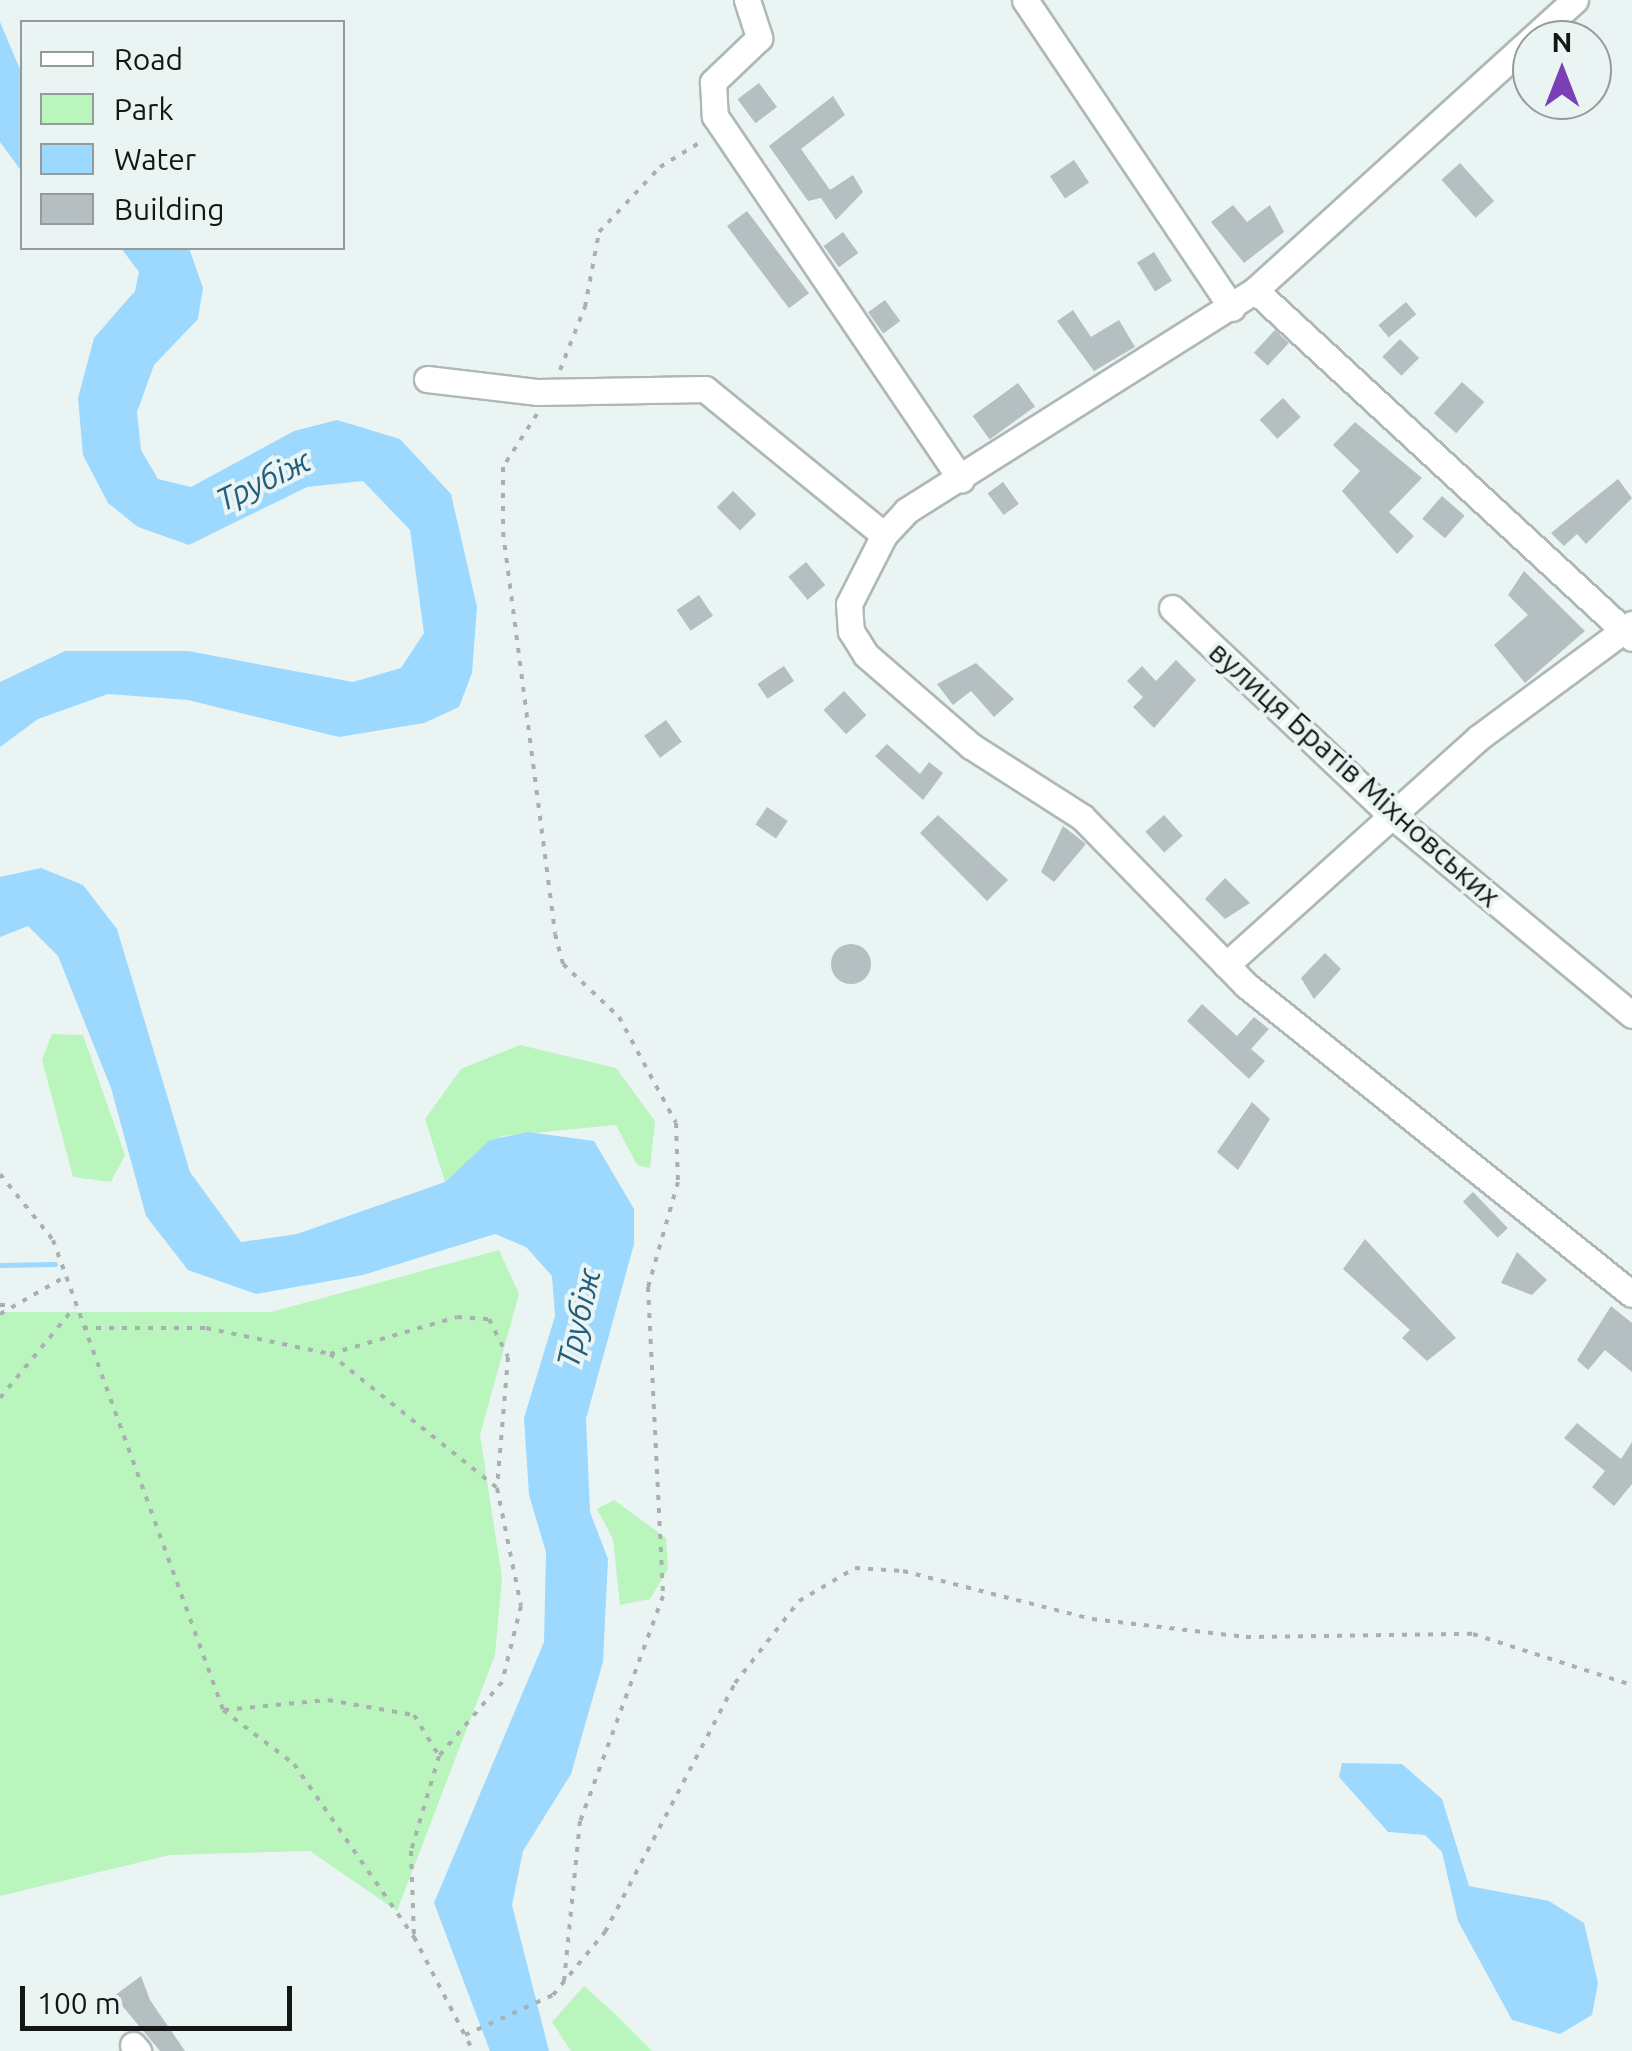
<!DOCTYPE html>
<html>
<head>
<meta charset="utf-8">
<style>
	body { margin:0 }
	#map { position:relative; width:1632px; height:2051px; overflow:hidden; background:#eaf4f3; font-family:Ubuntu,sans-serif }
	div>[style] { position:absolute }
	.green>* { inset:0; background:#bbf5be }
	.water>* { inset:0; background:#9dd9fe }
	.stream>* { height:5px; margin:-2.5px; padding:0 2.5px; transform-origin:2.5px; border-radius:2.5px; background:#9dd9fe }
	.building>* { inset:0; background:#b5bec1; transform-origin:0 0 }
	.round { border-radius:50% }
	.path>* { height:4px; margin-top:-2px; transform-origin:0; background:repeating-linear-gradient(90deg,#a8b1b0 0 5px,transparent 0 13px) }
	.roads { filter:drop-shadow(2px 0 #aeb8b7) drop-shadow(-2px 0 #aeb8b7) drop-shadow(0 2px #aeb8b7) drop-shadow(0 -2px #aeb8b7) }
	.minor>* { height:25px; margin:-12.5px; padding:0 12.5px; transform-origin:12.5px; border-radius:12.5px; background:#fff }
	span { translate:-50% -50%; white-space:nowrap; text-align:center; line-height:1.15; -webkit-text-stroke:8px #eaf4f3; paint-order:stroke }
	.street-label { font-size:30px; color:#131716 }
	.water-label { font-size:32px; color:#245e7d; font-style:italic }
	.legend { position:absolute; left:20px; top:20px; width:325px; height:230px; box-sizing:border-box; background:#eaf4f3; border:2px solid #949c9b; margin:0; padding:12px 18px; list-style:none; font-size:30px; color:#131716 }
	.legend li { display:flex; align-items:center; gap:20px; height:50px }
	.legend b { width:50px; border:2px solid #949c9b }
	.north { position:absolute; left:1512px; top:20px; width:100px; height:100px; box-sizing:border-box; background:#eaf4f3; border:2px solid #949c9b; border-radius:50%; rotate:0deg; font-size:28px; font-weight:700; line-height:40px; text-align:center; color:#131716 }
	.north::after { content:''; display:block; margin:auto; width:35px; height:45px; background:#7b40b5; clip-path:polygon(50% 0,100% 100%,50% 72%,0 100%) }
	.scale { position:absolute; left:20px; top:1986px; width:272px; height:45px; box-sizing:border-box; border:5px solid #131716; border-top:0; padding-left:12px; font-size:30px; line-height:35px; white-space:nowrap; color:#131716; -webkit-text-stroke:8px #eaf4f3; paint-order:stroke }
</style>
</head>
<body>
<div id="map">
	<div class="green">
		<i style="clip-path:polygon(52px 1034px,83px 1035px,125px 1155px,111px 1182px,73px 1177px,42px 1060px)"></i>
		<i style="clip-path:polygon(520px 1045px,616px 1068px,655px 1121px,650px 1168px,637px 1165px,616px 1125px,502px 1136px,445px 1182px,425px 1119px,461px 1069px)"></i>
		<i style="clip-path:polygon(499px 1250px,519px 1294px,480px 1435px,502px 1578px,495px 1655px,397px 1911px,310px 1851px,170px 1855px,0 1896px,0 1312px,271px 1312px)"></i>
		<i style="clip-path:polygon(614px 1500px,666px 1538px,668px 1569px,650px 1599px,620px 1605px,613px 1539px,597px 1509px)"></i>
		<i style="clip-path:polygon(584px 1986px,615px 2014px,652px 2051px,571px 2051px,552px 2022px)"></i>
	</div>
	<div class="water">
		<i style="clip-path:polygon(0 22px,22px 74px,22px 172px,0 142px)"></i>
		<i style="clip-path:polygon(121px 248px,189px 248px,203px 288px,198px 319px,154px 365px,137px 412px,141px 450px,158px 479px,191px 487px,294px 431px,337px 420px,400px 439px,451px 494px,477px 607px,472px 673px,459px 707px,424px 723px,339px 737px,188px 700px,108px 694px,38px 719px,0 747px,0 682px,65px 651px,188px 651px,353px 682px,401px 668px,424px 633px,410px 530px,363px 481px,307px 487px,189px 545px,138px 527px,108px 503px,83px 455px,78px 398px,94px 338px,135px 291px,139px 272px)"></i>
		<i style="clip-path:polygon(41px 868px,83px 885px,117px 929px,190px 1172px,241px 1242px,297px 1234px,445px 1182px,490px 1140px,528px 1132px,594px 1141px,634px 1209px,634px 1244px,586px 1419px,590px 1512px,608px 1559px,603px 1662px,571px 1774px,523px 1851px,512px 1905px,549px 2051px,490px 2051px,434px 1903px,544px 1642px,546px 1552px,529px 1495px,524px 1418px,555px 1316px,552px 1276px,526px 1247px,495px 1234px,363px 1275px,256px 1294px,188px 1270px,146px 1216px,111px 1088px,58px 956px,28px 926px,0 937px,0 877px)"></i>
		<i style="clip-path:polygon(1342px 1763px,1402px 1764px,1442px 1799px,1469px 1886px,1549px 1901px,1584px 1923px,1598px 1983px,1592px 2015px,1560px 2034px,1512px 2020px,1458px 1921px,1442px 1852px,1425px 1835px,1388px 1832px,1339px 1777px)"></i>
	</div>
	<div class="stream">
		<i style="left:0;top:1265px;width:55px;rotate:-1deg"></i>
	</div>
	<div class="building">
		<i style="left:759px;top:83px;width:30px;height:27px;rotate:53deg"></i>
		<i style="clip-path:polygon(833px 96px,845px 115px,801px 149px,830px 190px,853px 175px,863px 192px,836px 220px,821px 198px,808px 201px,769px 146px)"></i>
		<i style="left:1074px;top:160px;width:27px;height:29px;rotate:56deg"></i>
		<i style="left:1460px;top:163px;width:51px;height:25px;rotate:48deg"></i>
		<i style="clip-path:polygon(1233px 205px,1247px 222px,1270px 205px,1284px 232px,1244px 263px,1211px 222px)"></i>
		<i style="left:747px;top:211px;width:103px;height:25px;rotate:53deg"></i>
		<i style="left:843px;top:232px;width:26px;height:24px;rotate:54deg"></i>
		<i style="left:1154px;top:252px;width:34px;height:20px;rotate:58deg"></i>
		<i style="left:885px;top:300px;width:26px;height:21px;rotate:54deg"></i>
		<i style="left:1406px;top:302px;width:16px;height:36px;rotate:50deg"></i>
		<i style="clip-path:polygon(1073px 310px,1091px 337px,1119px 320px,1135px 347px,1094px 371px,1057px 321px)"></i>
		<i style="left:1275px;top:330px;width:19px;height:31px;rotate:43deg"></i>
		<i style="left:1400px;top:339px;width:27px;height:25px;rotate:45deg"></i>
		<i style="left:1462px;top:382px;width:30px;height:42px;rotate:42deg"></i>
		<i style="left:1018px;top:383px;width:29px;height:56px;rotate:54deg"></i>
		<i style="left:1283px;top:398px;width:26px;height:32px;rotate:47deg"></i>
		<i style="clip-path:polygon(1355px 422px,1422px 478px,1389px 512px,1414px 536px,1397px 554px,1342px 491px,1360px 471px,1333px 445px)"></i>
		<i style="clip-path:polygon(1618px 479px,1632px 498px,1586px 544px,1577px 534px,1564px 546px,1551px 533px)"></i>
		<i style="left:1003px;top:482px;width:27px;height:19px;rotate:54deg"></i>
		<i style="left:733px;top:491px;width:33px;height:23px;rotate:45deg"></i>
		<i style="left:1442px;top:496px;width:30px;height:30px;rotate:41deg"></i>
		<i style="left:806px;top:562px;width:30px;height:23px;rotate:50deg"></i>
		<i style="clip-path:polygon(1524px 571px,1585px 631px,1525px 683px,1494px 645px,1528px 615px,1508px 595px)"></i>
		<i style="left:699px;top:595px;width:25px;height:27px;rotate:56deg"></i>
		<i style="clip-path:polygon(1176px 660px,1196px 680px,1154px 728px,1133px 707px,1143px 697px,1127px 681px,1142px 666px,1156px 681px)"></i>
		<i style="clip-path:polygon(976px 663px,1014px 699px,994px 717px,971px 691px,953px 705px,937px 684px)"></i>
		<i style="left:784px;top:666px;width:18px;height:32px;rotate:56deg"></i>
		<i style="left:844px;top:691px;width:33px;height:28px;rotate:47deg"></i>
		<i style="left:666px;top:720px;width:27px;height:27px;rotate:54deg"></i>
		<i style="clip-path:polygon(887px 744px,920px 774px,929px 762px,943px 773px,923px 800px,875px 756px)"></i>
		<i style="left:767px;top:807px;width:25px;height:21px;rotate:34deg"></i>
		<i style="clip-path:polygon(938px 815px,1008px 880px,987px 901px,920px 833px)"></i>
		<i style="left:1164px;top:815px;width:28px;height:25px;rotate:48deg"></i>
		<i style="clip-path:polygon(1063px 826px,1086px 844px,1054px 882px,1041px 872px)"></i>
		<i style="clip-path:polygon(1225px 878px,1250px 903px,1225px 919px,1205px 899px)"></i>
		<i class="round" style="left:831px;top:944px;width:40px;height:40px"></i>
		<i style="clip-path:polygon(1325px 953px,1341px 969px,1314px 999px,1301px 978px)"></i>
		<i style="clip-path:polygon(1202px 1004px,1237px 1036px,1254px 1017px,1269px 1029px,1251px 1049px,1265px 1061px,1249px 1079px,1187px 1021px)"></i>
		<i style="clip-path:polygon(1252px 1102px,1270px 1119px,1238px 1170px,1217px 1152px)"></i>
		<i style="left:1473px;top:1192px;width:50px;height:14px;rotate:46deg"></i>
		<i style="clip-path:polygon(1365px 1239px,1456px 1338px,1427px 1361px,1402px 1338px,1410px 1330px,1343px 1269px)"></i>
		<i style="clip-path:polygon(1517px 1252px,1547px 1280px,1532px 1295px,1501px 1283px)"></i>
		<i style="clip-path:polygon(1611px 1306px,1632px 1323px,1632px 1372px,1605px 1350px,1588px 1370px,1577px 1360px)"></i>
		<i style="clip-path:polygon(1577px 1423px,1621px 1459px,1632px 1442px,1632px 1484px,1614px 1506px,1592px 1487px,1605px 1471px,1564px 1438px)"></i>
		<i style="clip-path:polygon(141px 1976px,150px 2000px,185px 2051px,160px 2051px,114px 1996px)"></i>
	</div>
	<div class="path">
		<i style="left:560px;top:370px;width:68px;rotate:-68.4deg"></i>
		<i style="left:585px;top:307px;width:76px;rotate:-79.4deg"></i>
		<i style="left:599px;top:232px;width:89px;rotate:-46.8deg"></i>
		<i style="left:660px;top:167px;width:52px;rotate:-31.5deg"></i>
		<i style="left:537px;top:414px;width:63px;rotate:122.7deg"></i>
		<i style="left:503px;top:467px;width:65px;rotate:90deg"></i>
		<i style="left:503px;top:532px;width:405px;rotate:82.6deg"></i>
		<i style="left:555px;top:934px;width:31px;rotate:75deg"></i>
		<i style="left:563px;top:964px;width:77px;rotate:43.4deg"></i>
		<i style="left:619px;top:1017px;width:120px;rotate:61.7deg"></i>
		<i style="left:676px;top:1123px;width:59px;rotate:88.1deg"></i>
		<i style="left:678px;top:1182px;width:109px;rotate:105.9deg"></i>
		<i style="left:648px;top:1287px;width:309px;rotate:87.2deg"></i>
		<i style="left:663px;top:1596px;width:240px;rotate:110.2deg"></i>
		<i style="left:580px;top:1821px;width:161px;rotate:95.7deg"></i>
		<i style="left:0;top:1174px;width:85px;rotate:51.2deg"></i>
		<i style="left:53px;top:1240px;width:500px;rotate:70.1deg"></i>
		<i style="left:223px;top:1710px;width:89px;rotate:37.3deg"></i>
		<i style="left:294px;top:1764px;width:211px;rotate:55.3deg"></i>
		<i style="left:414px;top:1937px;width:128px;rotate:62.6deg"></i>
		<i style="left:0;top:1305px;width:11px"></i>
		<i style="left:0;top:1314px;width:70px;rotate:-29.8deg"></i>
		<i style="left:83px;top:1328px;width:123px"></i>
		<i style="left:206px;top:1328px;width:127px;rotate:11.8deg"></i>
		<i style="left:330px;top:1354px;width:132px;rotate:-16.2deg"></i>
		<i style="left:457px;top:1317px;width:32px;rotate:4deg"></i>
		<i style="left:489px;top:1319px;width:42px;rotate:63.4deg"></i>
		<i style="left:508px;top:1357px;width:131px;rotate:94.8deg"></i>
		<i style="left:497px;top:1488px;width:120px;rotate:78.5deg"></i>
		<i style="left:521px;top:1606px;width:78px;rotate:104deg"></i>
		<i style="left:502px;top:1682px;width:97px;rotate:130.4deg"></i>
		<i style="left:439px;top:1756px;width:99px;rotate:106.4deg"></i>
		<i style="left:411px;top:1851px;width:86px;rotate:88deg"></i>
		<i style="left:330px;top:1354px;width:214px;rotate:38.7deg"></i>
		<i style="left:0;top:1398px;width:117px;rotate:-50.6deg"></i>
		<i style="left:224px;top:1710px;width:104px;rotate:-5.5deg"></i>
		<i style="left:328px;top:1700px;width:87px;rotate:9.9deg"></i>
		<i style="left:414px;top:1715px;width:48px;rotate:58.6deg"></i>
		<i style="left:465px;top:2035px;width:97px;rotate:-24.4deg"></i>
		<i style="left:553px;top:1995px;width:82px;rotate:-50.5deg"></i>
		<i style="left:605px;top:1932px;width:281px;rotate:-62.4deg"></i>
		<i style="left:735px;top:1683px;width:104px;rotate:-52deg"></i>
		<i style="left:799px;top:1601px;width:65px;rotate:-30.5deg"></i>
		<i style="left:855px;top:1568px;width:48px;rotate:3.6deg"></i>
		<i style="left:903px;top:1571px;width:195px;rotate:14.3deg"></i>
		<i style="left:1092px;top:1619px;width:155px;rotate:6.7deg"></i>
		<i style="left:1246px;top:1637px;width:227px;rotate:-0.8deg"></i>
		<i style="left:1473px;top:1634px;width:167px;rotate:17.8deg"></i>
	</div>
	<div class="roads">
		<div class="minor">
			<i style="left:747px;top:0;width:40px;rotate:72deg"></i>
			<i style="left:759px;top:38px;width:64px;rotate:136.3deg"></i>
			<i style="left:713px;top:82px;width:34px;rotate:87deg"></i>
			<i style="left:715px;top:116px;width:439px;rotate:55.9deg"></i>
			<i style="left:1025px;top:0;width:371px;rotate:56.1deg"></i>
			<i style="left:1255px;top:290px;width:513px;rotate:42.71deg"></i>
			<i style="left:427px;top:379px;width:112px;rotate:6.7deg"></i>
			<i style="left:538px;top:392px;width:167px;rotate:-1deg"></i>
			<i style="left:705px;top:389px;width:231px;rotate:39.2deg"></i>
			<i style="left:884px;top:535px;width:33px;rotate:-47deg"></i>
			<i style="left:906px;top:511px;width:413px;rotate:-32.3deg"></i>
			<i style="left:1255px;top:290px;width:432px;rotate:-42.2deg"></i>
			<i style="left:884px;top:535px;width:77px;rotate:116.9deg"></i>
			<i style="left:849px;top:604px;width:27px;rotate:86deg"></i>
			<i style="left:851px;top:631px;width:28px;rotate:58deg"></i>
			<i style="left:866px;top:655px;width:139px;rotate:40.9deg"></i>
			<i style="left:971px;top:746px;width:132px;rotate:32.6deg"></i>
			<i style="left:1082px;top:817px;width:235px;rotate:45.7deg"></i>
			<i style="left:1246px;top:985px;width:494px;rotate:38.7deg"></i>
			<i style="left:1172px;top:608px;width:301px;rotate:43.4deg"></i>
			<i style="left:1391px;top:815px;width:313px;rotate:39.7deg"></i>
			<i style="left:1226px;top:965px;width:339px;rotate:-42deg"></i>
			<i style="left:1478px;top:738px;width:192px;rotate:-36.5deg"></i>
			<i style="left:133px;top:2045px;width:8px;rotate:50deg"></i>
		</div>
	</div>
	<div class="street-label">
		<span style="left:1355px;top:774px;rotate:42deg">вулиця Братів Міхновських</span>
	</div>
	<div class="water-label">
		<span style="left:263px;top:480px;rotate:-26deg">Трубіж</span>
		<span style="left:578px;top:1318px;rotate:-77deg">Трубіж</span>
	</div>
	<ul class="legend">
	<li><b style="height:12px;background:#fff"></b>Road</li>
	<li><b style="height:28px;background:#bbf5be"></b>Park</li>
	<li><b style="height:28px;background:#9dd9fe"></b>Water</li>
	<li><b style="height:28px;background:#b5bec1"></b>Building</li>
	</ul>
	<div class="north">N</div>
	<div class="scale">100 m</div>
</div>
</body>
</html>
